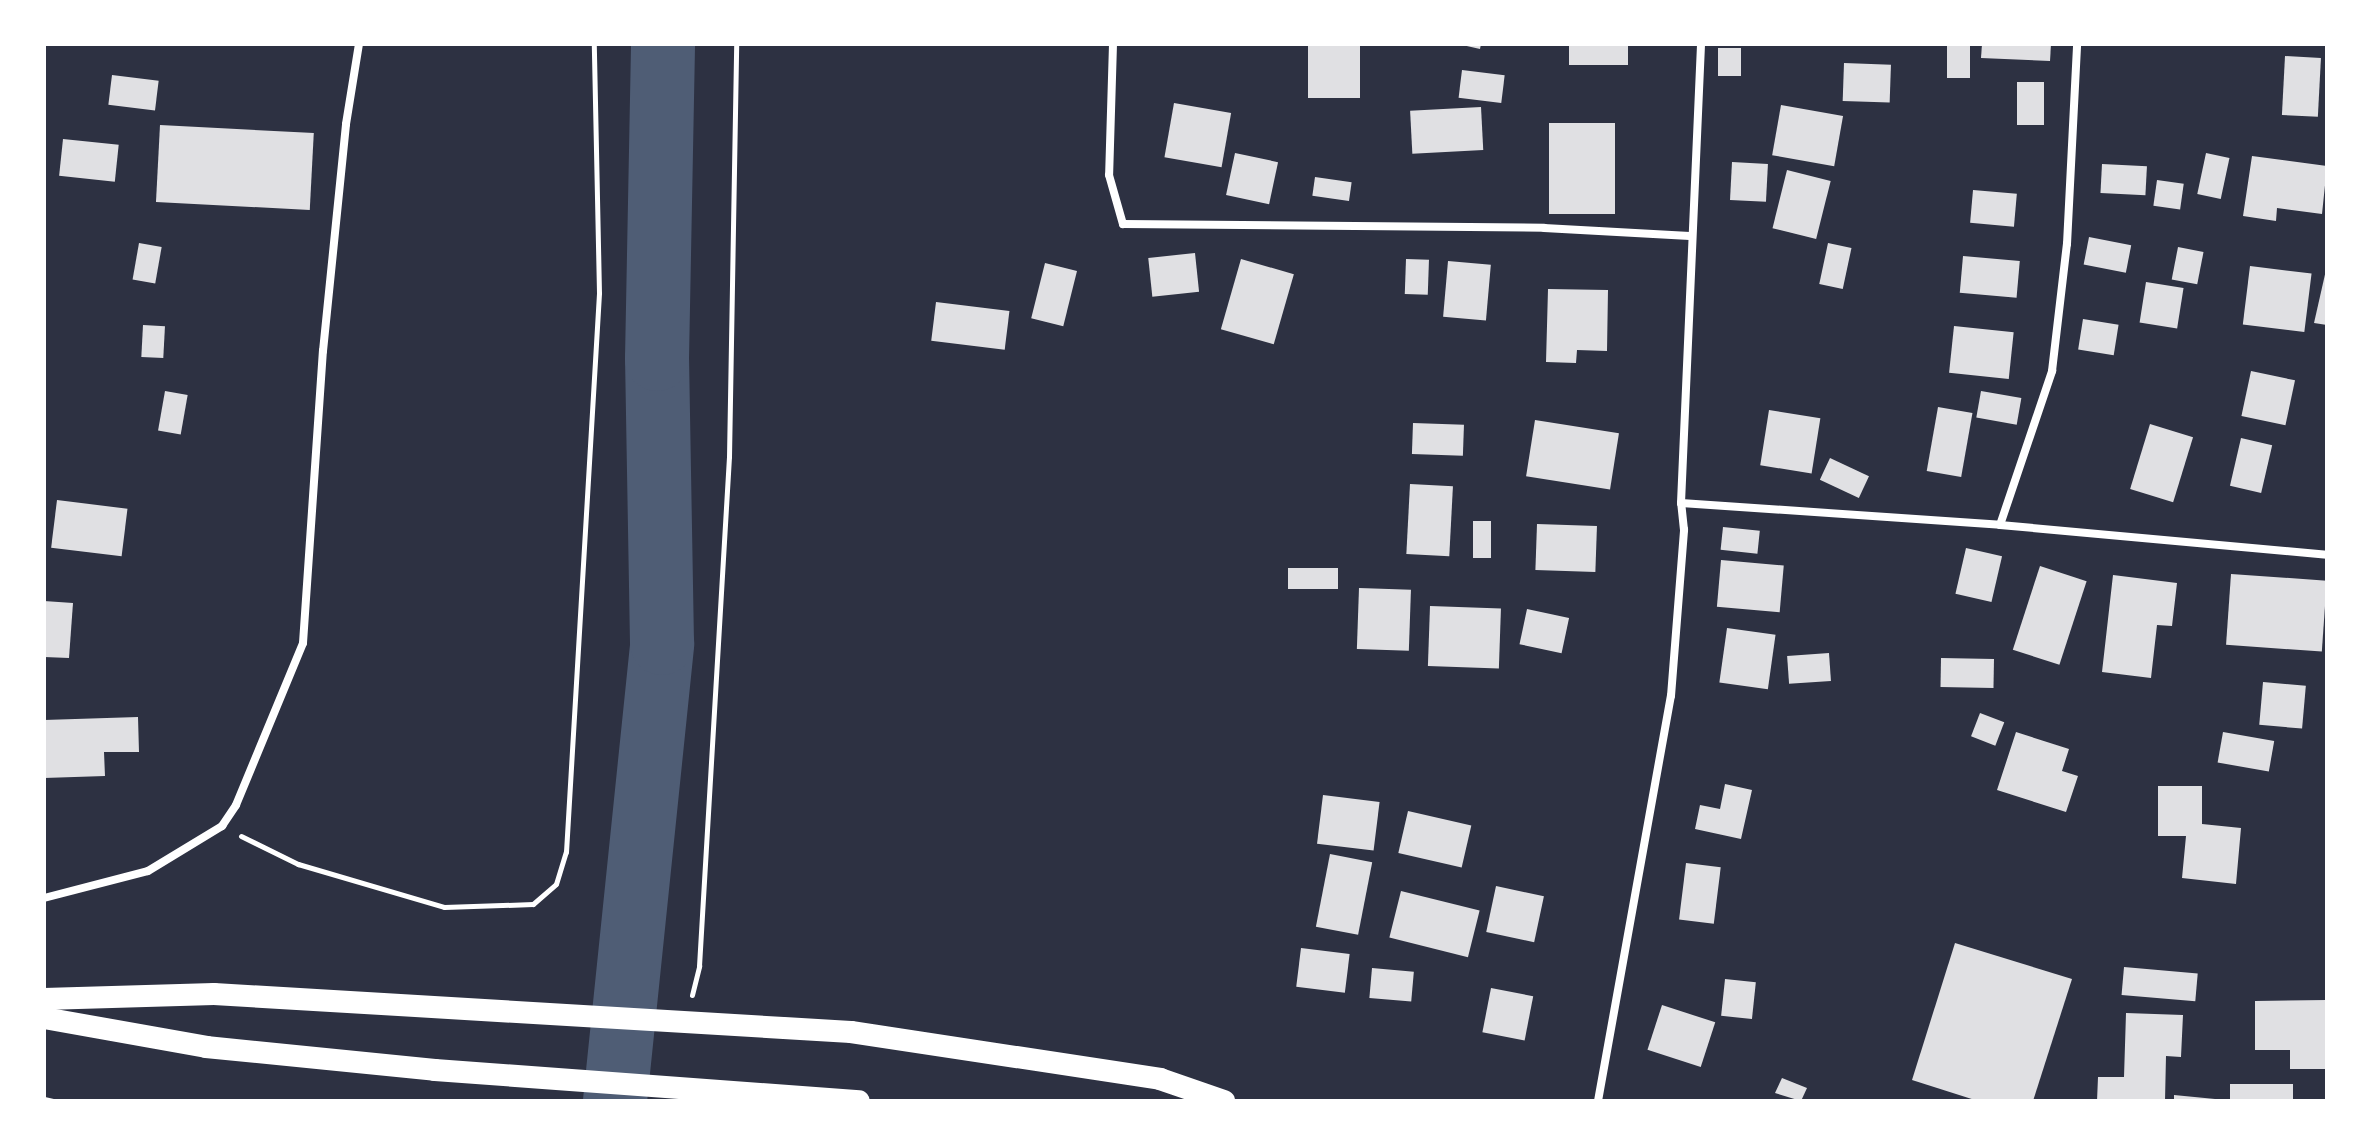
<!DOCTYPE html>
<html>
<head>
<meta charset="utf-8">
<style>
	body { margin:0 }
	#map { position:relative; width:2371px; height:1145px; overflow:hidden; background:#2d3142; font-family:Rubik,sans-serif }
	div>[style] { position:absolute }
	.river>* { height:64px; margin:-32px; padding:0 32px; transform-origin:32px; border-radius:32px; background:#4f5d75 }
	.building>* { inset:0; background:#e0e0e3; transform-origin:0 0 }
	.path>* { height:5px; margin:-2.5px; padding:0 2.5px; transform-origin:2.5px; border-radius:2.5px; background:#fff }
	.minor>* { height:8px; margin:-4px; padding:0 4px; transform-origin:4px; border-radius:4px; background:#fff }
	.trunk>* { height:22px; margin:-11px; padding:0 11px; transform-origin:11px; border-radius:11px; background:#fff }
	span { translate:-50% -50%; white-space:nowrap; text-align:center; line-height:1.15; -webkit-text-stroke:8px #fff; paint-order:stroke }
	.frame { position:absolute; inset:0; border:46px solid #fff; pointer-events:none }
</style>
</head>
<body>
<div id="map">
	<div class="river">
		<i style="left:615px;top:1101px;width:460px;rotate:-84.1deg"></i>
		<i style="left:662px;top:643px;width:284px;rotate:-91deg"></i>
		<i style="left:657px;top:359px;width:315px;rotate:-88.9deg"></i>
	</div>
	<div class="building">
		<i style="left:1308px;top:44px;width:52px;height:54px"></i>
		<i style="clip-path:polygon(1458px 44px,1481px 44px,1480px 49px)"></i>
		<i style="left:1569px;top:44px;width:59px;height:21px"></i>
		<i style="clip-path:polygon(1982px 44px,2051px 44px,2050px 61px,1981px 58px)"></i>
		<i style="left:1947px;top:46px;width:23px;height:32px"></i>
		<i style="left:1718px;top:48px;width:23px;height:28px"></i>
		<i style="left:2285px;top:56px;width:36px;height:59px;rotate:3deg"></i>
		<i style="left:1844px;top:63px;width:47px;height:38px;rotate:2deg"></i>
		<i style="left:1462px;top:70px;width:43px;height:28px;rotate:7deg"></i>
		<i style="left:112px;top:75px;width:47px;height:30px;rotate:7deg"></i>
		<i style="left:2017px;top:82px;width:27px;height:43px"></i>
		<i style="left:1174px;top:103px;width:58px;height:55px;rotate:10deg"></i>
		<i style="left:1781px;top:105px;width:63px;height:51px;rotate:10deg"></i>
		<i style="left:1481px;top:107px;width:43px;height:71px;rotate:87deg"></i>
		<i style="left:1549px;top:123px;width:66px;height:91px"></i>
		<i style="left:160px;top:125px;width:154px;height:77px;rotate:3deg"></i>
		<i style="left:63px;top:139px;width:56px;height:37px;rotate:6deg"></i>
		<i style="left:1235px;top:153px;width:44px;height:43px;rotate:12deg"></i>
		<i style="left:2206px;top:153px;width:24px;height:42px;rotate:12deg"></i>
		<i style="clip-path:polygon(2252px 156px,2327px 166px,2322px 214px,2277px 208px,2276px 221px,2243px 216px)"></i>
		<i style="left:1732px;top:162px;width:36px;height:38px;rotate:3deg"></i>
		<i style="left:2102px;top:164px;width:45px;height:29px;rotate:3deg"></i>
		<i style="left:1787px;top:170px;width:45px;height:60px;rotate:14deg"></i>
		<i style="left:1315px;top:177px;width:37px;height:19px;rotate:8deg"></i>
		<i style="left:2157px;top:180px;width:27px;height:26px;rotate:8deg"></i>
		<i style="left:1973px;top:190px;width:44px;height:33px;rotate:5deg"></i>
		<i style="left:2089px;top:237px;width:43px;height:28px;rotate:11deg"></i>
		<i style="left:139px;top:243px;width:23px;height:37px;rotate:10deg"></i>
		<i style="left:1828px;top:243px;width:24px;height:42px;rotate:12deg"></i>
		<i style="left:2178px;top:247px;width:26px;height:33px;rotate:11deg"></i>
		<i style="left:1195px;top:253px;width:39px;height:47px;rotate:84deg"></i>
		<i style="left:1963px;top:256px;width:57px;height:37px;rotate:5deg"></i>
		<i style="left:1241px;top:259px;width:55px;height:73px;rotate:16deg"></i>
		<i style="left:1406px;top:259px;width:23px;height:35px;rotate:2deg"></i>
		<i style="left:1448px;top:261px;width:43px;height:56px;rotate:5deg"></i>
		<i style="left:1045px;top:263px;width:33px;height:57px;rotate:14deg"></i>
		<i style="left:2250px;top:266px;width:62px;height:59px;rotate:7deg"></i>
		<i style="clip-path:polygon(2326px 270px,2327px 270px,2327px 325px,2314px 323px)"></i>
		<i style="left:2146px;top:282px;width:38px;height:41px;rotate:9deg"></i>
		<i style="clip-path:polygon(1548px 289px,1608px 290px,1607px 351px,1577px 350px,1576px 363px,1546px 362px)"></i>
		<i style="left:936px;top:302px;width:74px;height:39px;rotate:7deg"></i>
		<i style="left:2083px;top:319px;width:36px;height:31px;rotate:9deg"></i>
		<i style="left:143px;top:325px;width:22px;height:32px;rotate:3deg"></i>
		<i style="left:1954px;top:326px;width:60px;height:47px;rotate:6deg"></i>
		<i style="left:2251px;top:371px;width:45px;height:46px;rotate:12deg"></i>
		<i style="left:165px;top:391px;width:23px;height:40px;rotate:10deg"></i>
		<i style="left:1981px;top:391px;width:41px;height:27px;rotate:10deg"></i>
		<i style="left:1938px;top:407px;width:35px;height:65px;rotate:10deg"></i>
		<i style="left:1769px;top:410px;width:52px;height:56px;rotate:9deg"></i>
		<i style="left:1535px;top:420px;width:85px;height:57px;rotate:9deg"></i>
		<i style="left:1413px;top:423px;width:51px;height:31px;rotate:2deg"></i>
		<i style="left:2150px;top:424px;width:45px;height:68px;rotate:17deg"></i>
		<i style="left:2241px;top:438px;width:32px;height:49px;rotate:13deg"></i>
		<i style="left:1830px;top:458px;width:43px;height:24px;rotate:25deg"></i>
		<i style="left:1410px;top:484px;width:43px;height:70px;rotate:3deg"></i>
		<i style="left:57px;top:500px;width:71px;height:48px;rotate:7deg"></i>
		<i style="left:1473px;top:521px;width:18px;height:37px"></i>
		<i style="left:1537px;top:524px;width:60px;height:46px;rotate:2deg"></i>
		<i style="left:1723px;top:527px;width:37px;height:23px;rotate:6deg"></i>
		<i style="left:1966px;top:548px;width:37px;height:47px;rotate:13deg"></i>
		<i style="left:1721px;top:560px;width:63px;height:47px;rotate:5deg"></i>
		<i style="left:2040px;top:566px;width:49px;height:88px;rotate:18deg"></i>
		<i style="left:1338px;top:568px;width:21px;height:50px;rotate:90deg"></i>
		<i style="left:2231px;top:574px;width:96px;height:71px;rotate:4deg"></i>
		<i style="clip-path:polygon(2113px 575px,2177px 583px,2172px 626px,2157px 625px,2151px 678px,2102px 672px)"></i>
		<i style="left:1359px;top:588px;width:52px;height:61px;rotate:2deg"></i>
		<i style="clip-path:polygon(44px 601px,73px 603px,69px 658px,44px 657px)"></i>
		<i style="left:1430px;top:606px;width:71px;height:60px;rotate:2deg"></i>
		<i style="left:1527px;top:609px;width:43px;height:36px;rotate:12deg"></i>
		<i style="left:1727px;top:628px;width:49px;height:55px;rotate:8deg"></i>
		<i style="left:1829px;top:653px;width:28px;height:42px;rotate:86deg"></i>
		<i style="left:1941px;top:658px;width:53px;height:29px;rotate:1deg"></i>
		<i style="left:2263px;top:682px;width:43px;height:43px;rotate:5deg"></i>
		<i style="left:1980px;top:713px;width:26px;height:25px;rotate:21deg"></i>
		<i style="clip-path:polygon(138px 717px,139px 752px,104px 752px,105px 776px,44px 778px,44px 720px)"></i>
		<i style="clip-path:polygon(2016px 732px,2069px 749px,2062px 771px,2078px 776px,2066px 812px,1997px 790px)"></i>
		<i style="left:2223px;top:732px;width:52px;height:31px;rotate:10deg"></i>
		<i style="clip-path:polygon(1725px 784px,1752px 790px,1741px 839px,1695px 829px,1700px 805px,1720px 809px)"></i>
		<i style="clip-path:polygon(2158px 786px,2202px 786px,2202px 824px,2241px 828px,2236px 884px,2182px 878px,2186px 836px,2158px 836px)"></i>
		<i style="left:1323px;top:795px;width:57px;height:49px;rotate:7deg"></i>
		<i style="left:1408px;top:811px;width:65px;height:43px;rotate:13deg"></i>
		<i style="left:1330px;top:854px;width:43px;height:74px;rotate:11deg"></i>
		<i style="left:1686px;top:863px;width:35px;height:57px;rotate:7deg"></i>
		<i style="left:1496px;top:886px;width:49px;height:47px;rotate:12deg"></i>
		<i style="left:1401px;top:891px;width:81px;height:48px;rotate:14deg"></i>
		<i style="clip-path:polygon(1955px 943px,2072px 979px,2033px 1101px,1978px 1101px,1912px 1080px)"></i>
		<i style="left:1301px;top:948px;width:49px;height:39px;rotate:7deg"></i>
		<i style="left:2124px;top:967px;width:74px;height:28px;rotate:5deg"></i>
		<i style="left:1372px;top:968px;width:42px;height:30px;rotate:5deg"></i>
		<i style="left:1725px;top:979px;width:31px;height:37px;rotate:6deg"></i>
		<i style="left:1491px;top:988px;width:43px;height:45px;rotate:11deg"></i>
		<i style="clip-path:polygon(2327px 1000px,2326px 1069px,2290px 1069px,2290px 1050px,2255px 1050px,2255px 1001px)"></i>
		<i style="left:1662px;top:1005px;width:56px;height:47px;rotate:18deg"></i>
		<i style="clip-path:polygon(2126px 1013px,2183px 1015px,2181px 1057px,2166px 1056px,2165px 1101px,2097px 1101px,2098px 1077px,2124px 1077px)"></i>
		<i style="clip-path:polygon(1782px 1078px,1807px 1088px,1801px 1101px,1775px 1093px)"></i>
		<i style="left:2293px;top:1084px;width:17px;height:63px;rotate:90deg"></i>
		<i style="clip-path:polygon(2174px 1095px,2215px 1099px,2215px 1101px,2174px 1101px)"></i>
	</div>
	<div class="path">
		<i style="left:241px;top:836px;width:64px;rotate:26.2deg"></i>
		<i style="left:298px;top:864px;width:152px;rotate:16.4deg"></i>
		<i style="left:444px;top:907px;width:89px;rotate:-1.9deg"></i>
		<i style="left:533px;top:904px;width:30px;rotate:-41deg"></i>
		<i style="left:556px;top:884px;width:34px;rotate:-73deg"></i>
		<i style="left:566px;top:852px;width:560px;rotate:-86.62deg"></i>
		<i style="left:599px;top:293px;width:249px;rotate:-91.2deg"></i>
		<i style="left:692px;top:995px;width:30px;rotate:-76deg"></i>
		<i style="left:699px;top:966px;width:510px;rotate:-86.63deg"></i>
		<i style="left:729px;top:457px;width:413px;rotate:-89deg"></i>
		<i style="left:44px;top:1099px;width:9px;rotate:13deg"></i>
	</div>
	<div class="minor">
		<i style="left:1113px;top:44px;width:131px;rotate:91.7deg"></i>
		<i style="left:1109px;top:175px;width:51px;rotate:74.1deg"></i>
		<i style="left:1123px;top:224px;width:421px;rotate:0.5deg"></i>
		<i style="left:1544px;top:228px;width:146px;rotate:3.1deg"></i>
		<i style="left:1681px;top:503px;width:320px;rotate:3.9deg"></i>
		<i style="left:2000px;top:525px;width:328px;rotate:5.2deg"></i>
		<i style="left:2000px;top:525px;width:163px;rotate:-71.3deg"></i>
		<i style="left:2052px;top:371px;width:128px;rotate:-83.3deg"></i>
		<i style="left:2067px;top:244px;width:200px;rotate:-87.1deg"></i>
		<i style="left:44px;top:898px;width:107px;rotate:-14.6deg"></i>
		<i style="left:148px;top:871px;width:87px;rotate:-31.3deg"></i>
		<i style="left:222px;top:826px;width:25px;rotate:-56deg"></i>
		<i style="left:236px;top:805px;width:175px;rotate:-67.5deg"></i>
		<i style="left:303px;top:643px;width:293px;rotate:-86.1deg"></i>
		<i style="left:323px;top:351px;width:228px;rotate:-84.2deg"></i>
		<i style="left:346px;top:124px;width:81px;rotate:-80.8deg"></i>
		<i style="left:1598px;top:1101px;width:412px;rotate:-79.8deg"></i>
		<i style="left:1671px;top:696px;width:167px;rotate:-85.5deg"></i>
		<i style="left:1684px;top:530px;width:27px;rotate:-96deg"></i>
		<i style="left:1681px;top:503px;width:459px;rotate:-87.5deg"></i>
	</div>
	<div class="trunk">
		<i style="left:44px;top:999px;width:170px;rotate:-1.7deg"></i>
		<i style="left:214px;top:994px;width:638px;rotate:3.41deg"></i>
		<i style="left:851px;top:1032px;width:313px;rotate:8.6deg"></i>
		<i style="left:1160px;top:1079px;width:68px;rotate:19deg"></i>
		<i style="left:44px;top:1018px;width:165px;rotate:10.1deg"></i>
		<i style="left:206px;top:1047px;width:230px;rotate:5.7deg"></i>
		<i style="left:435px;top:1070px;width:425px;rotate:4.2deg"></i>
	</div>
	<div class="frame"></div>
</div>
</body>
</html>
